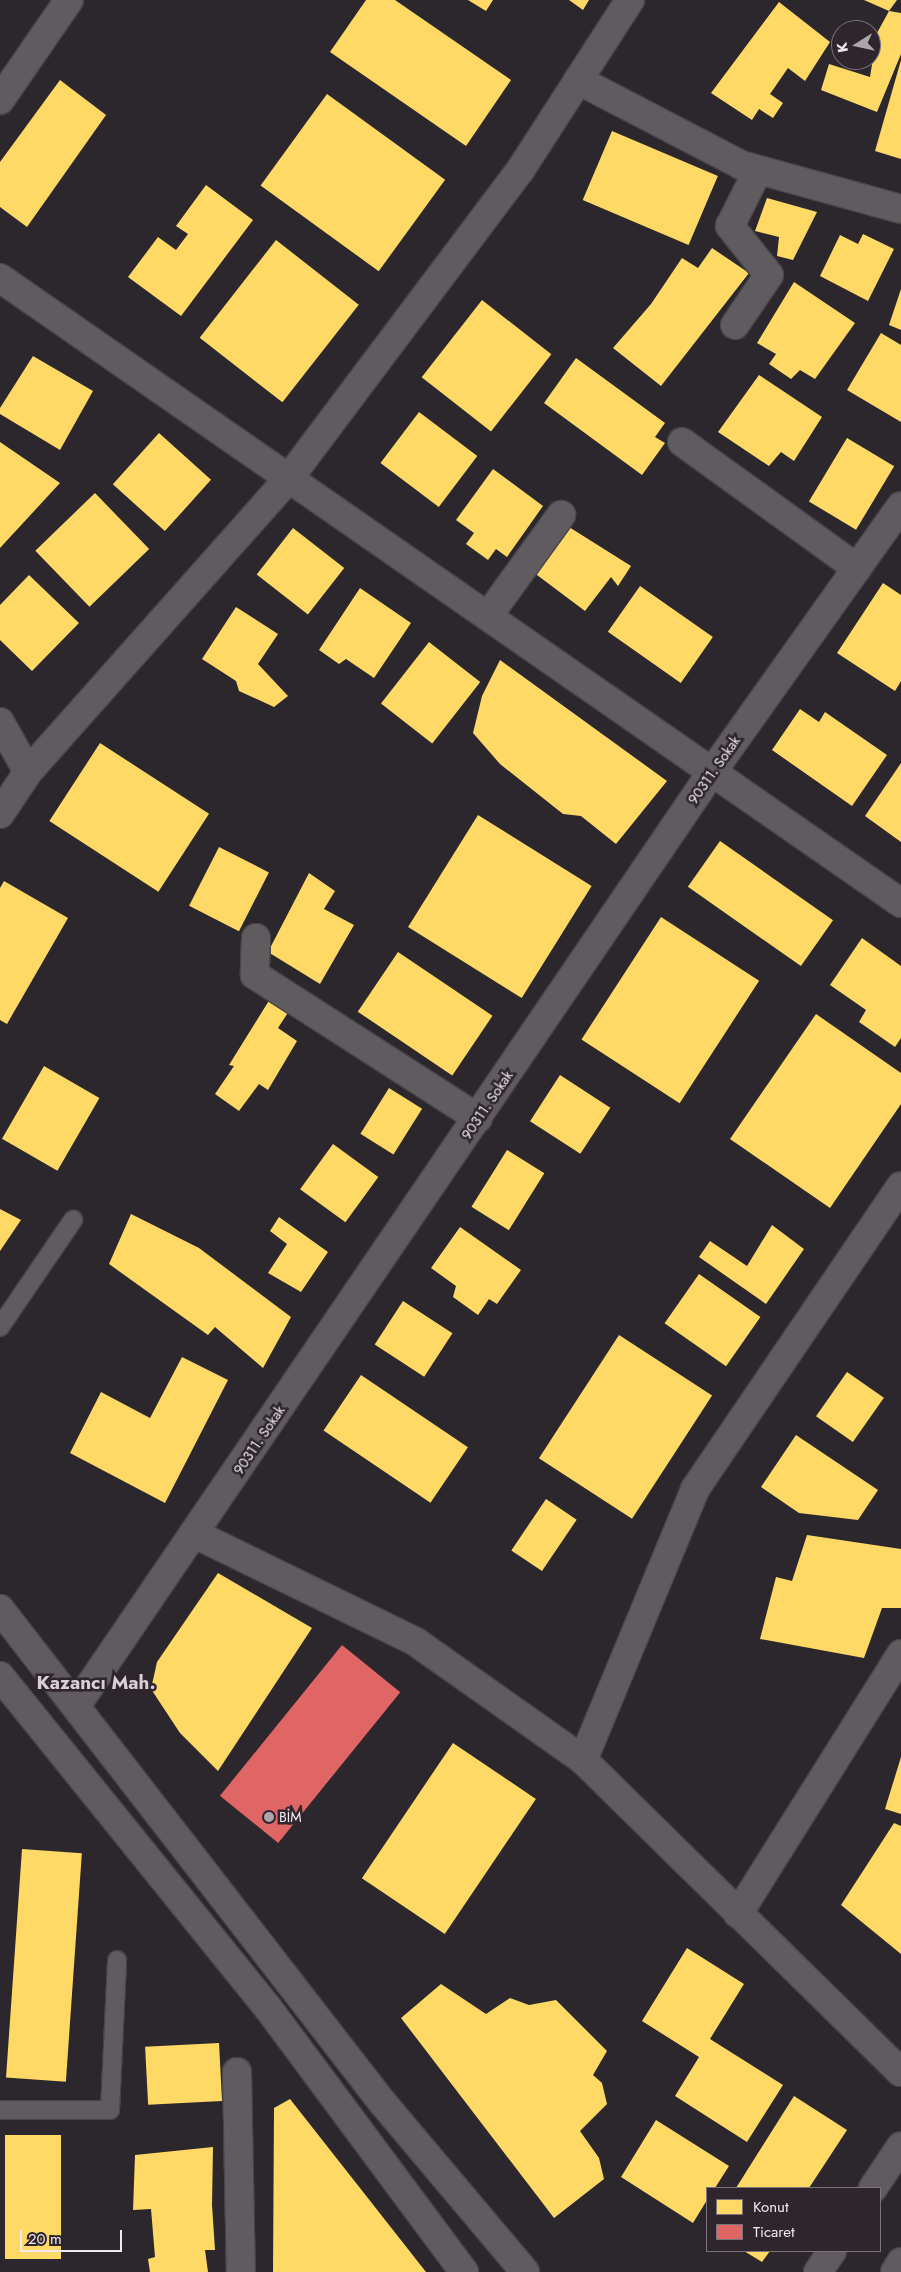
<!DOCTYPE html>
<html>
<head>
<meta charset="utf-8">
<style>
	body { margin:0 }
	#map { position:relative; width:901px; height:2272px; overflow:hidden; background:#2c272c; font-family:Jost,sans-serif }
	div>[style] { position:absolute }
	.homes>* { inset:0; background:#ffd966; transform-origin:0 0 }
	.shops>* { inset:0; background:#e06666; transform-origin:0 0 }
	.roads { filter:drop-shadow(1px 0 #484548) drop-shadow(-1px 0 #484548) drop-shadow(0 1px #484548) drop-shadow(0 -1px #484548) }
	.lane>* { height:18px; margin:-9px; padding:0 9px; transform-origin:9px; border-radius:9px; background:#5f5b5e }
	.street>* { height:28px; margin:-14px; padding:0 14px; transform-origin:14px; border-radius:14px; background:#5f5b5e }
	.secondary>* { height:28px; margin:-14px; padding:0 14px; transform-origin:14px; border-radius:14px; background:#5f5b5e }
	.dots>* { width:14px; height:14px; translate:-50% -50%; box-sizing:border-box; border:2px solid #2e252d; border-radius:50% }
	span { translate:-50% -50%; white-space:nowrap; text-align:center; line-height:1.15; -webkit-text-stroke:5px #2e252d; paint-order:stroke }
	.street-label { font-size:14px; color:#f1ebf0 }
	.poi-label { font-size:14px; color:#f1ebf0 }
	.left { translate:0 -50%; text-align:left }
	.district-label { font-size:19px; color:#dacfd9; font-weight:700 }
	.legend { position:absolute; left:706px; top:2187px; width:175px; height:65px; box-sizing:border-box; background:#2e252d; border:1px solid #7c747b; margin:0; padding:6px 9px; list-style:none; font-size:15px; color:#f1ebf0 }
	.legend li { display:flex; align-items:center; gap:10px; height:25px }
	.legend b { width:25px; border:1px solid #7c747b }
	.north { position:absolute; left:831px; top:20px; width:50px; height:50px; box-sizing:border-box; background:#2e252d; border:1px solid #7c747b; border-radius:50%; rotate:260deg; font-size:14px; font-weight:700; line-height:20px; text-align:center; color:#f1ebf0 }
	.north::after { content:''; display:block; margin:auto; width:18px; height:22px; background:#aca6ab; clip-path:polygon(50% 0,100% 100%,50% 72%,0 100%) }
	.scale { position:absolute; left:20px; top:2230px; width:102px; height:22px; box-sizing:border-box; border:2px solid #f1ebf0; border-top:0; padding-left:6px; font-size:15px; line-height:18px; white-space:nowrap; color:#f1ebf0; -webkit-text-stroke:4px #2e252d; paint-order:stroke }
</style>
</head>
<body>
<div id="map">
	<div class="homes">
		<i style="clip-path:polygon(366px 0,395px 0,511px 80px,466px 146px,330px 52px)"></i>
		<i style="clip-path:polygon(468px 0,493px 0,486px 11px)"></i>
		<i style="clip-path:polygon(569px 0,589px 0,583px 10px)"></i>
		<i style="clip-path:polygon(864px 0,897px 0,889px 11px)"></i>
		<i style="clip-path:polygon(779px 2px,830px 42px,805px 81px,788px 68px,770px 94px,783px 103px,773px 118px,759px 109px,752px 120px,711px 93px)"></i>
		<i style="clip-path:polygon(889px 11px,901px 13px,901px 54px,877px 112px,821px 90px,829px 64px,870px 77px,877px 33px)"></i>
		<i style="clip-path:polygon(901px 60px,901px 159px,875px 151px)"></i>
		<i style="clip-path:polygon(60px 80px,106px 115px,27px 227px,0 207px,0 162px)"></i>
		<i style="left:327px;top:94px;width:146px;height:113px;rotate:36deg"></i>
		<i style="left:612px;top:131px;width:115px;height:75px;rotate:23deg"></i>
		<i style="clip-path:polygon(206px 185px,253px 220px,181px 316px,128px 277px,158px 237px,176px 250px,188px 234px,176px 226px)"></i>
		<i style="clip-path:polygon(767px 198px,817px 212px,793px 260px,777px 256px,779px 237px,755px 231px)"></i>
		<i style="clip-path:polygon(863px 234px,894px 249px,868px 301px,820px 276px,840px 235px,858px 244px)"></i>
		<i style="left:276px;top:240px;width:105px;height:124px;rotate:38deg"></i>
		<i style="clip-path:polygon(712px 248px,749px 273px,661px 386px,613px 348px,651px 304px,682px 258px,698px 268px)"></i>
		<i style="clip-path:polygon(794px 282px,855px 323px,815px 379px,800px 370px,791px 379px,769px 364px,776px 354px,757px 343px)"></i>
		<i style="clip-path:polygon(901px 289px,901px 330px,889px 325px)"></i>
		<i style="left:482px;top:300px;width:88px;height:98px;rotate:38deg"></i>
		<i style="clip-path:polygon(881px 333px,901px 345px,901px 422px,847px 390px)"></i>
		<i style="clip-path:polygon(33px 356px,93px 391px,60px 450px,0 414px,0 408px)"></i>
		<i style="clip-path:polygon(576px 358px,665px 423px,655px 437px,665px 443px,642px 475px,544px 403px)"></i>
		<i style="clip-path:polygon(759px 375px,822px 417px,794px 461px,781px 452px,769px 466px,718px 432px)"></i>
		<i style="left:419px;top:412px;width:73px;height:64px;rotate:37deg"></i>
		<i style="left:159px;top:433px;width:70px;height:69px;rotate:42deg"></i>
		<i style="left:847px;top:438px;width:55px;height:74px;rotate:31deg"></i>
		<i style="clip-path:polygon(0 442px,60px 483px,0 548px)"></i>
		<i style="clip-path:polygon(493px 469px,543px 506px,507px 557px,496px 549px,488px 560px,466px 544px,474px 533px,456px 520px)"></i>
		<i style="left:95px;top:493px;width:78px;height:83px;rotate:46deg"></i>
		<i style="clip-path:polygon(569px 527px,631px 566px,618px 586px,611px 577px,585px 611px,533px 572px)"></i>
		<i style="left:293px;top:528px;width:65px;height:59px;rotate:38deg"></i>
		<i style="clip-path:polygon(29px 575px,79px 623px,32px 671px,0 640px,0 605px)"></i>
		<i style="clip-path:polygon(883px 583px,901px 595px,901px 681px,895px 691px,837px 653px)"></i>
		<i style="left:640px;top:586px;width:89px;height:56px;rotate:35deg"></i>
		<i style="clip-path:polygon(360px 588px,411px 623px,374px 678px,346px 659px,339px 664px,319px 650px)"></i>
		<i style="clip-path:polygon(236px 607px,278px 634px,258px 664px,288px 696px,274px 707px,239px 691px,236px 681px,202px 659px)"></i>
		<i style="left:429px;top:642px;width:65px;height:78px;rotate:38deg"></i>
		<i style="clip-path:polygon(500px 660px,667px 781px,616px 844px,581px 816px,563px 814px,500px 764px,473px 733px,482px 696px)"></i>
		<i style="clip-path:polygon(800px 709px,819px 722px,825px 712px,887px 755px,852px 806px,772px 750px)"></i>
		<i style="left:100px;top:743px;width:130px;height:93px;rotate:33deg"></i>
		<i style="clip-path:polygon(901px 763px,901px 842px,865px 816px)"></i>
		<i style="left:478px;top:815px;width:134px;height:132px;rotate:32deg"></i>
		<i style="left:720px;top:841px;width:138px;height:56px;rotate:35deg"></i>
		<i style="left:219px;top:847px;width:56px;height:66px;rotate:27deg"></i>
		<i style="clip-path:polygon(309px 873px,335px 891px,324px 909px,354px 925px,320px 984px,268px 952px)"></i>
		<i style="clip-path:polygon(4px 881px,68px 918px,7px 1024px,0 1020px,0 888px)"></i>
		<i style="left:661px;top:917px;width:117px;height:146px;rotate:33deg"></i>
		<i style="clip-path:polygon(862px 938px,901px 966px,901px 1038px,895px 1047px,859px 1022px,866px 1010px,830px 985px)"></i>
		<i style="left:398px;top:952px;width:114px;height:72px;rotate:34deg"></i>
		<i style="clip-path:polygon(270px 999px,289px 1011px,278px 1028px,297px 1041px,268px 1090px,259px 1084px,239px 1111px,215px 1094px,234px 1066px,229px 1065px)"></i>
		<i style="clip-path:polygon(816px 1014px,901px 1073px,901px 1104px,830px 1208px,730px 1139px)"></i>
		<i style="left:44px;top:1066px;width:64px;height:84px;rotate:30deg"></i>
		<i style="left:560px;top:1075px;width:60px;height:55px;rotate:33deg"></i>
		<i style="left:389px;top:1088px;width:39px;height:54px;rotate:32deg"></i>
		<i style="left:333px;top:1144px;width:56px;height:56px;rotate:36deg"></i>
		<i style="left:507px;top:1150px;width:44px;height:67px;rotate:32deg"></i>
		<i style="clip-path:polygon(0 1209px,21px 1220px,0 1251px)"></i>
		<i style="clip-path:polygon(131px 1214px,199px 1248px,291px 1317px,263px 1368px,215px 1327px,208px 1335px,109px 1264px)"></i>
		<i style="clip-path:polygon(279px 1217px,328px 1252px,301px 1292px,268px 1273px,287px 1244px,270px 1231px)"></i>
		<i style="clip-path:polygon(772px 1225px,804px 1249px,766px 1304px,699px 1257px,710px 1241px,747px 1266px)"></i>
		<i style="clip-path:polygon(460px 1227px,521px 1270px,497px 1304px,489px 1299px,478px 1315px,453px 1297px,456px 1286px,431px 1268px)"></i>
		<i style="left:699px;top:1274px;width:75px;height:60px;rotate:35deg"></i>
		<i style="left:403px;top:1301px;width:59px;height:52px;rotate:33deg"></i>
		<i style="left:619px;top:1335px;width:111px;height:147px;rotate:33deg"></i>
		<i style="clip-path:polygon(182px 1357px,228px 1380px,165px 1503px,70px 1453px,101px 1392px,150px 1418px)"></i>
		<i style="left:847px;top:1372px;width:45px;height:54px;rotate:35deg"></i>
		<i style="left:361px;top:1375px;width:129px;height:67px;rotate:34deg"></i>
		<i style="clip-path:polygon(796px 1435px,878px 1490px,858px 1520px,799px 1513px,761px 1487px)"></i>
		<i style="left:546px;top:1499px;width:37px;height:62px;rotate:34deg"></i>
		<i style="clip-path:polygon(807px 1535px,901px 1549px,901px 1608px,882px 1608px,864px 1658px,760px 1639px,776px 1577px,792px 1581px)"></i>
		<i style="clip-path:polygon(218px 1573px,312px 1628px,218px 1771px,180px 1733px,151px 1689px,157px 1662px)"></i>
		<i style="left:453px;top:1743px;width:100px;height:163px;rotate:34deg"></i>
		<i style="clip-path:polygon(901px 1757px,901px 1814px,885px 1809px)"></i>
		<i style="clip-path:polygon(894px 1823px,901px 1826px,901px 1954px,841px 1905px)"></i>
		<i style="left:22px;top:1849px;width:60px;height:229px;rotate:4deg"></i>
		<i style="clip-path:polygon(687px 1948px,744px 1984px,710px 2039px,783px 2085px,747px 2142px,675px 2096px,699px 2057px,642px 2021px)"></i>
		<i style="clip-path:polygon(441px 1984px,486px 2014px,510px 1998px,529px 2005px,556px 2000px,607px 2051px,593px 2075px,602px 2083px,607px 2104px,580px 2131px,599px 2158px,604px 2179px,554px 2218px,401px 2018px)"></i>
		<i style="left:219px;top:2043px;width:58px;height:74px;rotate:87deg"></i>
		<i style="clip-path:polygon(794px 2096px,847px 2130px,809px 2188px,736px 2188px)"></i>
		<i style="clip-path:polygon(290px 2099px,426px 2272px,273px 2272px,274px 2108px)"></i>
		<i style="clip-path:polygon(656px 2120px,729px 2166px,715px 2188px,707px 2188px,707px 2200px,693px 2223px,621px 2177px)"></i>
		<i style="left:61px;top:2135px;width:124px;height:56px;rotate:90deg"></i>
		<i style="clip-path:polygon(213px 2147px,212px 2205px,215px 2250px,205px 2250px,208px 2272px,150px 2272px,148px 2259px,155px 2257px,151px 2209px,133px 2210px,135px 2155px)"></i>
		<i style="clip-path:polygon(744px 2251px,770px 2251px,762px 2262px)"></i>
	</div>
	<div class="shops">
		<i style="left:342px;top:1645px;width:75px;height:194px;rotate:39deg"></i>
	</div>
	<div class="roads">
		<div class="lane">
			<i style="left:0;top:1327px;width:130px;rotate:-55.7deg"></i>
			<i style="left:0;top:2110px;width:110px"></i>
			<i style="left:110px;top:2110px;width:150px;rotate:-87.3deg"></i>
		</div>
		<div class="street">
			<i style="left:578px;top:80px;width:184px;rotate:27.5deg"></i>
			<i style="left:741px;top:165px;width:166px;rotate:15.4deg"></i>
			<i style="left:0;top:100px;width:121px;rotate:-55.4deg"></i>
			<i style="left:0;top:278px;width:1097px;rotate:34.75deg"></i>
			<i style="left:735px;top:325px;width:60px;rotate:-55.8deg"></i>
			<i style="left:769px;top:275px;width:63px;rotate:-128.5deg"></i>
			<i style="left:730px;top:226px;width:63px;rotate:-63.4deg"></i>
			<i style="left:682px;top:442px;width:216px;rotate:35.8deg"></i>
			<i style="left:488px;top:616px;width:125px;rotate:-54.1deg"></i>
			<i style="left:0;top:722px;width:57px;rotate:60.8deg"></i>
			<i style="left:0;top:814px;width:50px;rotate:-56.3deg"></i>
			<i style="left:28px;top:772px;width:393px;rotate:-48.4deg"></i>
			<i style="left:289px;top:478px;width:386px;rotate:-53.1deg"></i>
			<i style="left:521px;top:169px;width:201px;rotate:-57.2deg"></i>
			<i style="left:256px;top:938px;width:37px;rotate:92deg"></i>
			<i style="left:255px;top:975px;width:265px;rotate:32.7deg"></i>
			<i style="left:195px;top:1534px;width:246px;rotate:26deg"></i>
			<i style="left:416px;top:1642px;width:204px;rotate:35.2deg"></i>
			<i style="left:583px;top:1760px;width:445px;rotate:44.5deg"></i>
			<i style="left:76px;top:1706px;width:1130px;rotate:-55.75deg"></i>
			<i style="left:712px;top:772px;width:326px;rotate:-54.6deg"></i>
			<i style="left:583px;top:1760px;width:293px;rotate:-67.5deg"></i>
			<i style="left:695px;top:1489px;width:366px;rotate:-55.8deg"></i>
			<i style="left:738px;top:1914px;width:307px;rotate:-57.9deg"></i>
			<i style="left:237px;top:2072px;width:200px;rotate:88.9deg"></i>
		</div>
		<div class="secondary">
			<i style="left:0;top:1609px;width:624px;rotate:52.23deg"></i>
			<i style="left:382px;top:2102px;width:222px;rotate:49.9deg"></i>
			<i style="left:0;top:1676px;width:427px;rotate:51.1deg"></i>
			<i style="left:268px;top:2008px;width:329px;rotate:53.4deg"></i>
			<i style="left:873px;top:2188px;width:50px;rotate:-56.3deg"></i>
			<i style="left:818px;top:2272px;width:25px;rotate:-56deg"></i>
			<i style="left:895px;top:2272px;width:12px;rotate:-59deg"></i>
		</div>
	</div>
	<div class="dots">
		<i style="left:269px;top:1817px;background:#aca6ab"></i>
	</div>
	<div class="street-label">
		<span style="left:714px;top:770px;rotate:-55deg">90311. Sokak</span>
		<span style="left:487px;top:1105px;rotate:-56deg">90311. Sokak</span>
		<span style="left:259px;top:1440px;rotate:-56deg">90311. Sokak</span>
	</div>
	<div class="poi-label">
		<span class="left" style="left:279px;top:1817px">BİM</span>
	</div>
	<div class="district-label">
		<span style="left:96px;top:1683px">Kazancı Mah.</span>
	</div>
	<ul class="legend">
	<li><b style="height:14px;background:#ffd966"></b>Konut</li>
	<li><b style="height:14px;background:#e06666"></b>Ticaret</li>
	</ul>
	<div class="north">K</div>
	<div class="scale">20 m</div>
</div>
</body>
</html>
